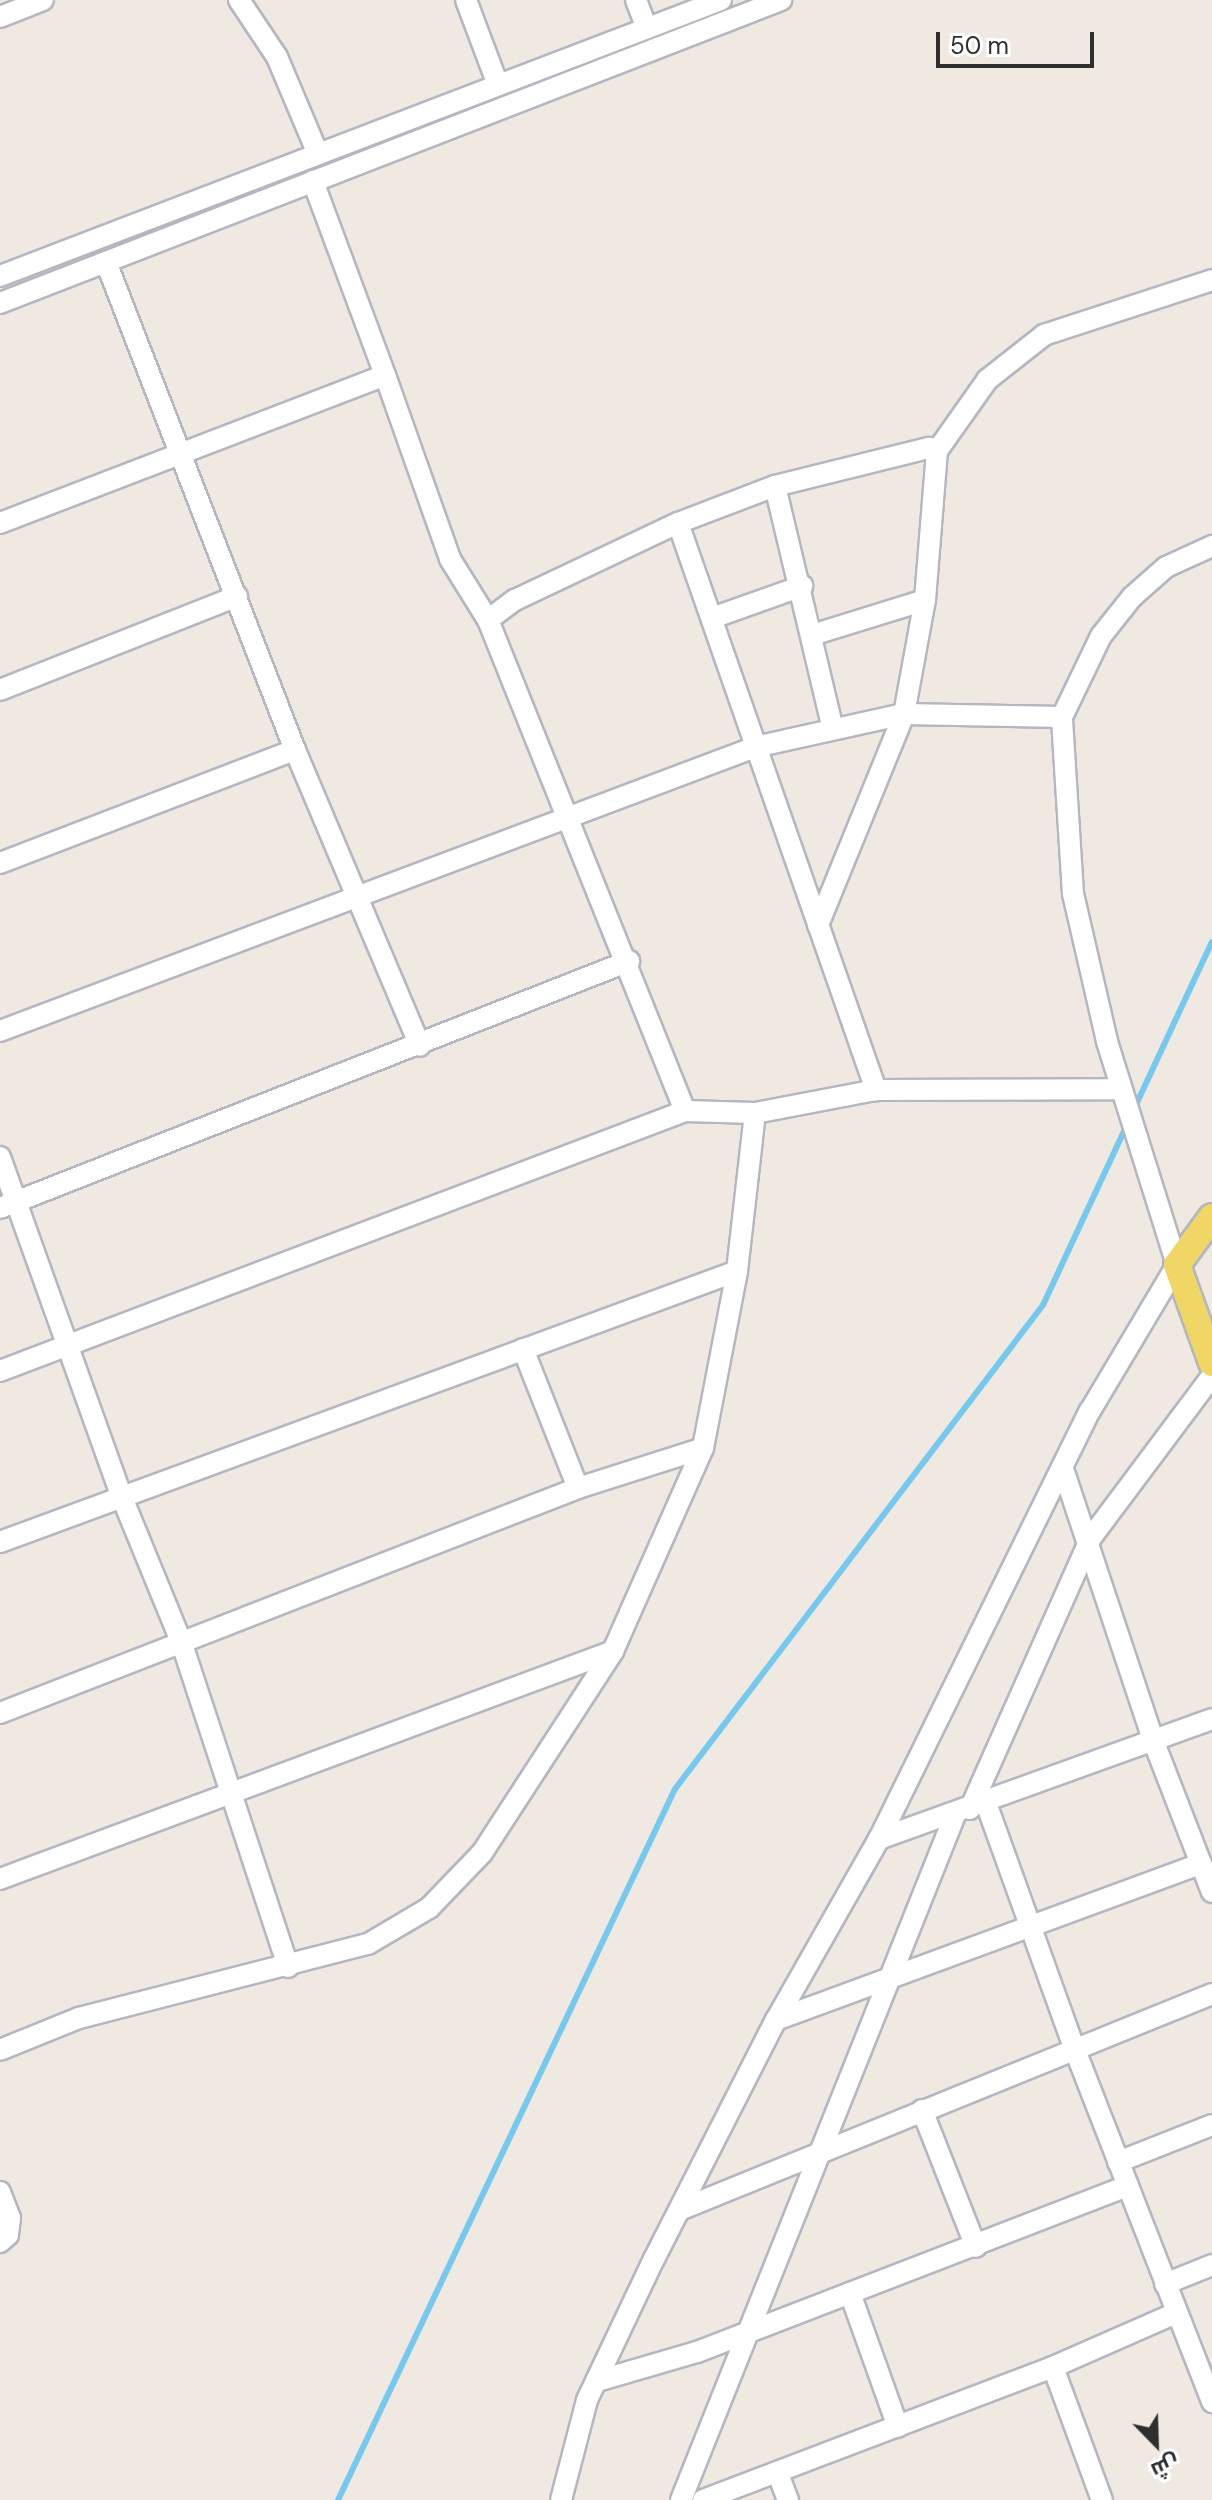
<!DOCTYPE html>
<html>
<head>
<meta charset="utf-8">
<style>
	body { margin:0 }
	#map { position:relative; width:1212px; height:2500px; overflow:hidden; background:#efe9e1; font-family:"DM Sans",Cairo,sans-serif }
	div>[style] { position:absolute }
	.stream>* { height:6px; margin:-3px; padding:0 3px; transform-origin:3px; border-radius:3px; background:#76c9ee }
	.roads { filter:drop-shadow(2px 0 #b4b6c0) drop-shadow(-2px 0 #b4b6c0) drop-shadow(0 2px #b4b6c0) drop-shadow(0 -2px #b4b6c0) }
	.minor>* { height:20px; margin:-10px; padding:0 10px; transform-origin:10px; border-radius:10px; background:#fff }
	.major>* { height:26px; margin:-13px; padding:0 13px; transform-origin:13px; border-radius:13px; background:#f0d665 }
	span { translate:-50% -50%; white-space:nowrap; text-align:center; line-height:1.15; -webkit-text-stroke:8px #fff; paint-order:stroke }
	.north { position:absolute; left:1116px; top:2404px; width:80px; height:80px; -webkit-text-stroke:6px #fff; paint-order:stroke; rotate:157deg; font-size:22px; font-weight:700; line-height:32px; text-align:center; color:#2e2e2e }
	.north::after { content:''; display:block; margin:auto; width:28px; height:36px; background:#2e2e2e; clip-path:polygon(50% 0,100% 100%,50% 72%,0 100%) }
	.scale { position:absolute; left:936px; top:32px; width:158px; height:36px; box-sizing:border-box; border:4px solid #2e2e2e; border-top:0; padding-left:10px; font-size:24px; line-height:28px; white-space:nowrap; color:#2e2e2e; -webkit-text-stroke:6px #fff; paint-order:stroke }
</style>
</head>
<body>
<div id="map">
	<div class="stream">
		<i style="left:1134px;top:1109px;width:184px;rotate:-65deg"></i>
		<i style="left:338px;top:2500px;width:787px;rotate:-64.64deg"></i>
		<i style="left:675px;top:1789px;width:608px;rotate:-52.75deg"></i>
		<i style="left:1043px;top:1305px;width:201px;rotate:-65deg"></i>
	</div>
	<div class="roads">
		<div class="minor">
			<i style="left:239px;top:0;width:69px;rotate:56.3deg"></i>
			<i style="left:277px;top:57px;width:105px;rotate:67.1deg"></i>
			<i style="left:466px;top:0;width:91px;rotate:69.4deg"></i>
			<i style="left:636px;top:0;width:30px;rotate:69deg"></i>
			<i style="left:0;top:17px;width:46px;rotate:-21.6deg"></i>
			<i style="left:106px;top:262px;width:523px;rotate:68.83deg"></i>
			<i style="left:295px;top:750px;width:321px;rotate:67.1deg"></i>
			<i style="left:0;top:276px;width:772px;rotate:-20.95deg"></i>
			<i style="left:0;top:303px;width:838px;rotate:-21.2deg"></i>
			<i style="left:385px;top:375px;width:195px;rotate:70.5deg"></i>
			<i style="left:450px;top:559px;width:72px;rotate:58.1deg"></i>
			<i style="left:775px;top:486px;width:247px;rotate:76.6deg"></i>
			<i style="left:0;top:523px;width:412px;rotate:-21deg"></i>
			<i style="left:385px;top:375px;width:207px;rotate:-110.4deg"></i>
			<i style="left:678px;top:523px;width:601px;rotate:70.75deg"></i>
			<i style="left:712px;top:618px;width:96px;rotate:-19.6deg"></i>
			<i style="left:812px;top:635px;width:118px;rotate:-17.2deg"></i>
			<i style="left:0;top:690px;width:255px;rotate:-21.6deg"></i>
			<i style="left:0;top:863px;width:316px;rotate:-21deg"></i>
			<i style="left:818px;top:925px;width:228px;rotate:-67.8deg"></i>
			<i style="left:904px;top:714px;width:116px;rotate:-79.6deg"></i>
			<i style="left:925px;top:600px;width:149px;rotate:-85.4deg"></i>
			<i style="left:937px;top:451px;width:87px;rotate:-54.8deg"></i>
			<i style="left:987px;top:380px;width:73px;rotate:-38.3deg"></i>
			<i style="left:1044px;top:335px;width:177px;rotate:-18.1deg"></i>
			<i style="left:0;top:1031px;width:807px;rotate:-20.61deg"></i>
			<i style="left:755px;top:747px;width:153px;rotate:-12.5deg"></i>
			<i style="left:904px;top:714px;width:158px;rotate:1.1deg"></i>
			<i style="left:685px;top:1111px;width:529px;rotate:-111.86deg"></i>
			<i style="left:488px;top:620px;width:34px;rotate:-37deg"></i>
			<i style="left:515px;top:600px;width:180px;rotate:-25.3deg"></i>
			<i style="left:678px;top:523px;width:104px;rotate:-20.9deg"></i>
			<i style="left:775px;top:486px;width:159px;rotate:-13.9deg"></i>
			<i style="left:929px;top:448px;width:9px;rotate:21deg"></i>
			<i style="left:0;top:1157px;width:359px;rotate:70.3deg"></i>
			<i style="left:121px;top:1495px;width:161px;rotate:67.7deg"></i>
			<i style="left:182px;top:1644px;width:340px;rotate:71.8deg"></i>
			<i style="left:0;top:1208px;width:676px;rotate:-21.44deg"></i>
			<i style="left:523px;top:1349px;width:149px;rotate:68.4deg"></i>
			<i style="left:0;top:1371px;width:733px;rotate:-20.78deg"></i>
			<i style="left:685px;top:1111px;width:70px;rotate:1.6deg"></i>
			<i style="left:755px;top:1113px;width:123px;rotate:-10.8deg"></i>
			<i style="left:876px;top:1090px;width:245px;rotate:-0.2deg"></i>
			<i style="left:1063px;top:1469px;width:286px;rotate:71.6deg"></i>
			<i style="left:1153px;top:1740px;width:163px;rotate:68.8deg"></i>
			<i style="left:0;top:1542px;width:785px;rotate:-20.19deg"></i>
			<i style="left:0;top:1713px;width:620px;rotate:-21.27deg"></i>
			<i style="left:578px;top:1488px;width:131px;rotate:-17.7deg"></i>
			<i style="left:986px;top:1803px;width:263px;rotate:70.2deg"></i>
			<i style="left:1075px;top:2050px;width:378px;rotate:68.7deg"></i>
			<i style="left:970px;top:1809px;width:295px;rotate:-66deg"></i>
			<i style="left:1090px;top:1539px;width:204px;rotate:-53.2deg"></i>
			<i style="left:879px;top:1839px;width:354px;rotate:-19.8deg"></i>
			<i style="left:0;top:1879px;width:654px;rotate:-20.4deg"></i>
			<i style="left:776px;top:2020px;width:453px;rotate:-20.2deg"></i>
			<i style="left:0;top:2050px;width:85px;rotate:-22.1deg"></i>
			<i style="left:79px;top:2018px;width:298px;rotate:-14.4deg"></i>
			<i style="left:368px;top:1944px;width:71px;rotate:-30.5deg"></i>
			<i style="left:429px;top:1908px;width:76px;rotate:-46.1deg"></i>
			<i style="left:482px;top:1853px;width:241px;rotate:-57deg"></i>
			<i style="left:613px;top:1651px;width:222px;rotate:-66.1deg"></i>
			<i style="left:703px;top:1448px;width:180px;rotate:-79.1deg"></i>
			<i style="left:737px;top:1271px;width:159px;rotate:-83.5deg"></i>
			<i style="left:922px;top:2110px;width:147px;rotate:68.5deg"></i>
			<i style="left:1118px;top:2162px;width:101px;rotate:-21.5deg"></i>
			<i style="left:0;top:2192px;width:28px;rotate:69deg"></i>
			<i style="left:10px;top:2218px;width:17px;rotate:97deg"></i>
			<i style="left:8px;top:2235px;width:11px;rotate:139deg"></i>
			<i style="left:682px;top:2209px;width:572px;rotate:-22.08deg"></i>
			<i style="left:1165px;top:2284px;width:51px;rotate:-22deg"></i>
			<i style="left:850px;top:2293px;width:142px;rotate:70.3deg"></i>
			<i style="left:1053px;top:2367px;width:142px;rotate:69.8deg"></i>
			<i style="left:597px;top:2381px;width:104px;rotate:-16.2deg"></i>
			<i style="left:697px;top:2352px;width:462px;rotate:-21.1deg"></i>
			<i style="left:778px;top:2474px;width:28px;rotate:69deg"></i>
			<i style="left:561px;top:2500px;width:103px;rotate:-75.4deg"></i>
			<i style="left:587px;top:2400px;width:156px;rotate:-64.6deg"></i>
			<i style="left:654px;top:2259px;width:268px;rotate:-63deg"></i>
			<i style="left:776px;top:2020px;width:208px;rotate:-60.4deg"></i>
			<i style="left:879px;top:1839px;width:477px;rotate:-63.8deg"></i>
			<i style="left:1090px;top:1411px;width:170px;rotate:-59.2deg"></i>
			<i style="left:1177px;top:1265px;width:235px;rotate:-107.4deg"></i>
			<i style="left:1107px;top:1041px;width:151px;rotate:-103deg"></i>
			<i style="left:1073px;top:894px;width:177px;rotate:-93.6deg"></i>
			<i style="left:1062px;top:717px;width:90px;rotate:-64.3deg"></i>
			<i style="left:1101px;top:636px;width:50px;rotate:-51.5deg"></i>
			<i style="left:1132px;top:597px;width:45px;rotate:-41.4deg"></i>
			<i style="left:1166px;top:567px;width:51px;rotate:-24.5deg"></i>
			<i style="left:681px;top:2500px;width:738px;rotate:-68.2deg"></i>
			<i style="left:703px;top:2500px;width:374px;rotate:-20.8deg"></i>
			<i style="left:1053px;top:2367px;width:134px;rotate:-23.7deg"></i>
		</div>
		<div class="major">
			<i style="left:1212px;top:1217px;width:59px;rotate:126.1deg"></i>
			<i style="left:1177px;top:1265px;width:104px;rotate:70.3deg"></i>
		</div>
	</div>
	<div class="north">ش</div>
	<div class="scale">50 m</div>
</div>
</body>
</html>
